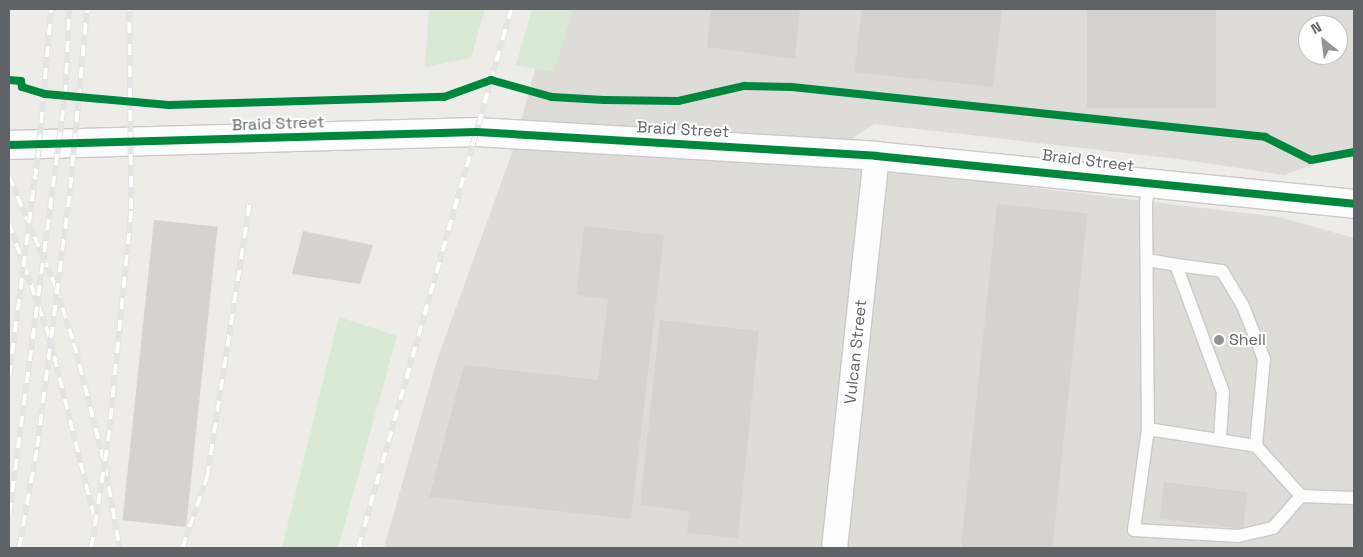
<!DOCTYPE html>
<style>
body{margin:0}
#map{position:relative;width:1363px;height:557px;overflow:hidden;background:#eeece9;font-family:"Space Grotesk",sans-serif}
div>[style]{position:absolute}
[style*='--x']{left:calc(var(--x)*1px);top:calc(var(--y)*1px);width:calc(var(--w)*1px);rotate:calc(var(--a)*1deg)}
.industrial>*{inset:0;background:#dedcd9}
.green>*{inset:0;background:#dae9d5}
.building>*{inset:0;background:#d5d3d2;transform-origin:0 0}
.roads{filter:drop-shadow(1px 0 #c8c9c9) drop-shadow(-1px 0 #c8c9c9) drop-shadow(0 1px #c8c9c9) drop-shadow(0 -1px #c8c9c9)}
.lane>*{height:12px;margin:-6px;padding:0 6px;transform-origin:6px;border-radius:6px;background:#fcfcfc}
.street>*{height:25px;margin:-12.5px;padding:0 12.5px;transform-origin:12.5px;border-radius:12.5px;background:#fcfcfc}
.secondary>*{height:28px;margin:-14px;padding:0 14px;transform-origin:14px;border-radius:14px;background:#fcfcfc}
.rail>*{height:5.5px;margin-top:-2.75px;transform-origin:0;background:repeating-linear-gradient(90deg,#fff 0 11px,#e3e4e3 0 22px);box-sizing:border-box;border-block:1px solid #e3e4e3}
.cycleway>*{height:8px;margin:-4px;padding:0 4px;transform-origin:4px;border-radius:4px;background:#00873e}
.dots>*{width:14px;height:14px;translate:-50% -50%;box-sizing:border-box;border:2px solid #fff;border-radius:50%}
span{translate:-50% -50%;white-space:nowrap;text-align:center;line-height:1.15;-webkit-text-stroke:4px #fff;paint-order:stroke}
.street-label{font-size:16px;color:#5f6367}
.poi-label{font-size:16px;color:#5f6367}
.left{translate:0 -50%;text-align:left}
.frame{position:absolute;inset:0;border:10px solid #5f6367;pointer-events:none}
.north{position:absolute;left:1298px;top:15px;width:50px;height:50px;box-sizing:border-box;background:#fff;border:1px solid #bfc1c2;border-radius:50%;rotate:331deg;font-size:14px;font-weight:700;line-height:20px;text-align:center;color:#5f6367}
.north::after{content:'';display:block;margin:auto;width:18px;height:22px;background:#919394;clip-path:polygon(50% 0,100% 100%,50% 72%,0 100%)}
</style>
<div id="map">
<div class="industrial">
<i style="clip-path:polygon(evenodd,552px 9px,1354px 9px,1354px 151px,1284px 175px,1186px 160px,874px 124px,811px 166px,961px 179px,1279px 217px,1354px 238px,1354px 548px,384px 548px,437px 360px,513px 150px,552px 9px,1308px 25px,1338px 25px,1338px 55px,1308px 55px,1308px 25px)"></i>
</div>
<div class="green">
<i style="clip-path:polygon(429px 9px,485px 9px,471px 58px,425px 67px)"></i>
<i style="clip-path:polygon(532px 9px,573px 9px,554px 72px,516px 65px)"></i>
<i style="clip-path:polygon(339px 317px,397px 336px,338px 548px,282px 548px)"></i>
</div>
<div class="building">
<i style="clip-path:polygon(711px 9px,800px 9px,795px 59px,707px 47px)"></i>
<i style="clip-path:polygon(862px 9px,1002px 9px,993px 87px,854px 72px)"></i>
<i style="left:1087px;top:9px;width:129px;height:99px"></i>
<i style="left:997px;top:204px;width:91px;height:346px;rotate:6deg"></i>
<i style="left:154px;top:220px;width:64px;height:302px;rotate:6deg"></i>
<i style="clip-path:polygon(584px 226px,664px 235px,631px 519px,429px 497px,464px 365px,598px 380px,608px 299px,576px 295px)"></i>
<i style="clip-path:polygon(303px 231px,373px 245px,360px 284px,292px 274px)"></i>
<i style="clip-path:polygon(660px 320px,759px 331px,738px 538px,687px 533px,689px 511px,640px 505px)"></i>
<i style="left:1164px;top:482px;width:84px;height:37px;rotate:7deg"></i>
</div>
<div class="roads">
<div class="lane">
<i style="--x:1149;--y:182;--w:22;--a:98"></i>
<i style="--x:1146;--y:204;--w:225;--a:89.5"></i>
<i style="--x:1148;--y:429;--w:109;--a:8.9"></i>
<i style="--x:1256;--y:446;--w:67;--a:48"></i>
<i style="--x:1301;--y:496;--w:53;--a:2.2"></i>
<i style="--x:1148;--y:260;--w:28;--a:10"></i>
<i style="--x:1176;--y:265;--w:135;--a:69.7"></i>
<i style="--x:1223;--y:392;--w:47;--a:93.7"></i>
<i style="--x:1176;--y:265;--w:46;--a:7.4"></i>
<i style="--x:1222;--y:271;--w:41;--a:59"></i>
<i style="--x:1243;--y:306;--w:57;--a:68.4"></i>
<i style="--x:1264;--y:359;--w:87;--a:95.3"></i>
<i style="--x:1148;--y:429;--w:102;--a:97.9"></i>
<i style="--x:1134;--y:530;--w:104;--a:3.3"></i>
<i style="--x:1238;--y:536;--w:36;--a:-13"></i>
<i style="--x:1273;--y:528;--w:43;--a:-48.8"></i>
</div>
<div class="street">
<i style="--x:834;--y:548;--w:394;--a:-83.9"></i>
</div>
<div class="secondary">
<i style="--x:9;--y:145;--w:468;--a:-1.6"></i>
<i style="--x:477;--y:132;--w:400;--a:3.4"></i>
<i style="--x:876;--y:156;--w:480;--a:5.7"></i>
</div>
</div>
<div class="rail">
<i style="--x:9;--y:176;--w:121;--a:67.1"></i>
<i style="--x:56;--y:287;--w:59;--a:72.2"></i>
<i style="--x:74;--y:343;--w:126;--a:75.7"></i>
<i style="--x:105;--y:465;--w:84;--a:79.8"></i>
<i style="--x:9;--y:223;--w:119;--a:70.3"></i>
<i style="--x:49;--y:335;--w:186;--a:76"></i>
<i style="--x:9;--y:376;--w:233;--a:-82.6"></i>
<i style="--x:39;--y:145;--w:137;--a:-85"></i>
<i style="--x:9;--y:514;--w:422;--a:-82.4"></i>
<i style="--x:65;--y:96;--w:87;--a:-87.4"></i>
<i style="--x:19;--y:548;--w:103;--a:-79.9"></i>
<i style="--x:37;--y:447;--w:261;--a:-82.7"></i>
<i style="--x:70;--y:188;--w:180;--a:-84.6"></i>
<i style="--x:91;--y:548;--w:108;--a:-81"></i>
<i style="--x:108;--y:441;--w:233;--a:-84.3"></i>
<i style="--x:131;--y:209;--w:200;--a:-90.6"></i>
<i style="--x:182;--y:548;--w:75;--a:-70.6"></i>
<i style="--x:207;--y:477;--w:275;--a:-81.2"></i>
<i style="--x:358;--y:548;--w:560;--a:-74.15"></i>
</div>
<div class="cycleway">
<i style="--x:9;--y:80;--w:12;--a:5"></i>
<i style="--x:21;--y:81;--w:6;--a:81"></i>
<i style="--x:22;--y:87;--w:24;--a:17"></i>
<i style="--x:45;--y:94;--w:124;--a:5.1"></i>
<i style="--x:169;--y:105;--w:275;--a:-1.7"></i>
<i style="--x:444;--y:97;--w:50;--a:-19.9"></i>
<i style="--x:491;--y:80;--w:63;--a:15.6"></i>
<i style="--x:552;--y:97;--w:52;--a:3.3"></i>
<i style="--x:604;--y:100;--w:74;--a:0.8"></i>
<i style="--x:678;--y:101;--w:68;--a:-12.8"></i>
<i style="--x:744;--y:86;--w:47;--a:1.2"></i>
<i style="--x:791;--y:87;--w:477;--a:6"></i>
<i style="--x:1265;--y:137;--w:51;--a:26.6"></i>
<i style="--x:1311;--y:160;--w:44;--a:-10.5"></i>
<i style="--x:9;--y:145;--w:468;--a:-1.6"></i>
<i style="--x:477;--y:132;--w:400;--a:3.4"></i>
<i style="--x:876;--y:156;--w:480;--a:5.7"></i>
</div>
<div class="dots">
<i style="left:1219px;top:340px;background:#919394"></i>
</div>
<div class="street-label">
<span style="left:278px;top:124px;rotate:-2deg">Braid Street</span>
<span style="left:683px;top:130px;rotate:3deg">Braid Street</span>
<span style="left:1088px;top:161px;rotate:7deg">Braid Street</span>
<span style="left:856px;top:352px;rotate:-84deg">Vulcan Street</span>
</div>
<div class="poi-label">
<span class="left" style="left:1229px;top:340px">Shell</span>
</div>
<div class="frame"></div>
<div class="north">N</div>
</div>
